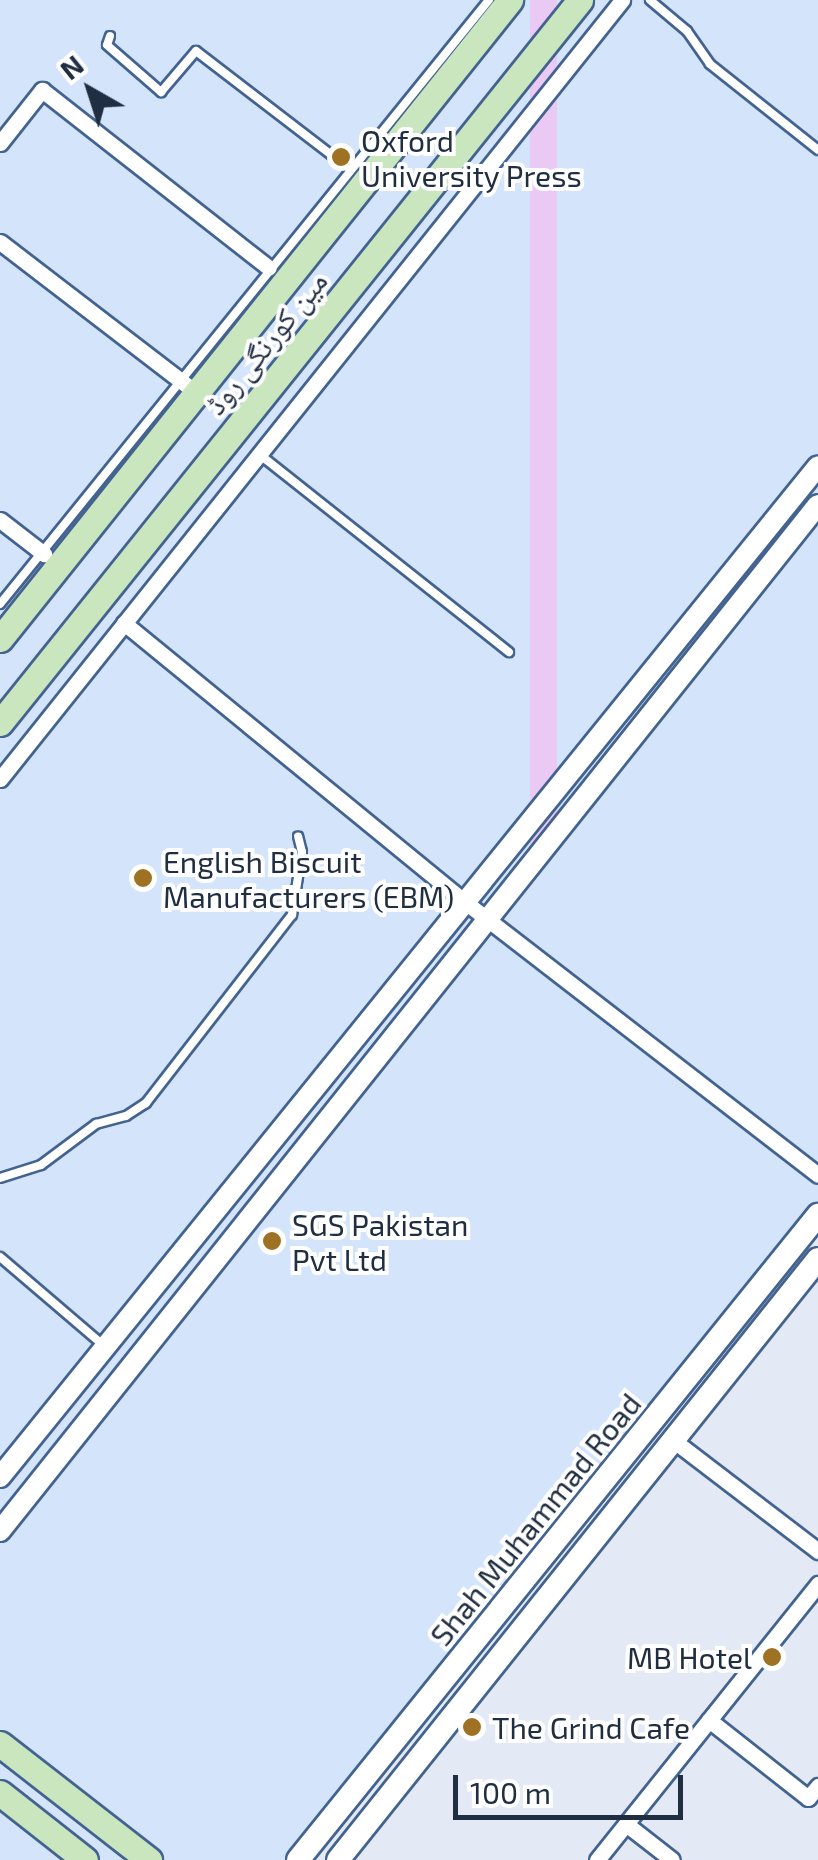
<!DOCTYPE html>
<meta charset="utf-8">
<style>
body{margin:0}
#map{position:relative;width:818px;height:1860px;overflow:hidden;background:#e3eaf5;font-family:"Exo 2","Noto Naskh Arabic",sans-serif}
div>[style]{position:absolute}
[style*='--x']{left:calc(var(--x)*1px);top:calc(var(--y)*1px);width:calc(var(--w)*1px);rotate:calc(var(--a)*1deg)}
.built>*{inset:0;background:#d3e4fb}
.green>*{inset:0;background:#eacaf5;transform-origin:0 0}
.roads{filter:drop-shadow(2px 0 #436390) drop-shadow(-2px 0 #436390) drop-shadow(0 2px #436390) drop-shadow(0 -2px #436390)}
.service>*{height:8px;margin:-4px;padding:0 4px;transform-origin:4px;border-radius:4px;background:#fff}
.minor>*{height:15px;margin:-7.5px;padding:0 7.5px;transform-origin:7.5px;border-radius:7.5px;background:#fff}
.tertiary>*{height:20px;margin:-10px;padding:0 10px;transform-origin:10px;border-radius:10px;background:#fff}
.secondary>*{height:22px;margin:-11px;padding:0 11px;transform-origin:11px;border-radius:11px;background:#fff}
.primary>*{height:25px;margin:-12.5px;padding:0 12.5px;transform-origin:12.5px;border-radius:12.5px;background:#c9e6be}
.dots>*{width:28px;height:28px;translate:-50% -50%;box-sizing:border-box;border:5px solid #fff;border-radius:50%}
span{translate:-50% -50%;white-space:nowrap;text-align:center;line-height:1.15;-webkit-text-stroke:8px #fff;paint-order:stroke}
.poi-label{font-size:30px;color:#202e42}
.left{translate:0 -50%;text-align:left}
.right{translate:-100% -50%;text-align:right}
.street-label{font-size:30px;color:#202e42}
.north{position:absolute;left:40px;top:40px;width:100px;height:100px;-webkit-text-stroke:8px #fff;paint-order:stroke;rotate:321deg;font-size:28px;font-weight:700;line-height:40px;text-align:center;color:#202e42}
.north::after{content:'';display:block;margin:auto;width:35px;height:45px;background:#202e42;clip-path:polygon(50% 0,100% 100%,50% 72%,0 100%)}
.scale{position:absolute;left:453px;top:1775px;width:230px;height:45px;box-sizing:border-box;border:5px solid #202e42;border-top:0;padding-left:12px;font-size:30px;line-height:35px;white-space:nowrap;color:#202e42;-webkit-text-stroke:8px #fff;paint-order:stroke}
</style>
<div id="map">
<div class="built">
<i style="clip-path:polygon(0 0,818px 0,818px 1223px,313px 1860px,0 1860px)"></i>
</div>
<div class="green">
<i style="left:530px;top:0;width:27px;height:845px"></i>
</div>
<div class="roads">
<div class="service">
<i style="--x:650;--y:0;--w:48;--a:40"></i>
<i style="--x:687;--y:31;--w:40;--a:55.1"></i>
<i style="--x:710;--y:64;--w:138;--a:38.5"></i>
<i style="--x:110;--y:36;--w:9;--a:108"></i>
<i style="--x:107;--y:45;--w:72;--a:41"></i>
<i style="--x:161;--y:92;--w:54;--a:-49.5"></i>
<i style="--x:196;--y:51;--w:194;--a:37.5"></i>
<i style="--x:259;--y:454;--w:319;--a:38.4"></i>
<i style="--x:0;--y:604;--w:777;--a:-51.01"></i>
<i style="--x:0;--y:1178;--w:43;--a:-17.6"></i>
<i style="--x:41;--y:1165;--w:69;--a:-36.7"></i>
<i style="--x:96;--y:1124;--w:31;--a:-15"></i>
<i style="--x:126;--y:1116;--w:24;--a:-33"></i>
<i style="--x:146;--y:1103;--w:238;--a:-52.2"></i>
<i style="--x:292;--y:915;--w:64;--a:-81"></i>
<i style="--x:302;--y:852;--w:16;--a:-104"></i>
<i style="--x:0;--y:1257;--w:135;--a:40.5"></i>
</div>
<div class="minor">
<i style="--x:0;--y:143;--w:68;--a:-51.6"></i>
<i style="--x:42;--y:90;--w:288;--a:38.1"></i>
<i style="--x:0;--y:242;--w:248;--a:37.5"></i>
<i style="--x:0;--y:520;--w:56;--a:37.7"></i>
<i style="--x:124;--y:623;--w:441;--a:39.3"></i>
<i style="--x:465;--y:902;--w:446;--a:37.7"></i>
<i style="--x:0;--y:779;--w:997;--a:-51.39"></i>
<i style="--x:673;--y:1440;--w:183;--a:37.4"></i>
<i style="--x:709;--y:1720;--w:126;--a:38.2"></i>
<i style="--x:808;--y:1798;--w:16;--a:-50"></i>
<i style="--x:626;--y:1824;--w:58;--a:38"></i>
<i style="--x:597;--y:1860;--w:354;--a:-51.3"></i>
</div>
<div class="tertiary">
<i style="--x:0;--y:1477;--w:1300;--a:-51.02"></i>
<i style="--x:0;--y:1531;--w:1312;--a:-51.44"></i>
</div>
<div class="secondary">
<i style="--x:298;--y:1860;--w:829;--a:-51.12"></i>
<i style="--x:338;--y:1860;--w:769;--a:-51.39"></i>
</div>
<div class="primary">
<i style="--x:0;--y:639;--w:818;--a:-51.41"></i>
<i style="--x:0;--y:723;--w:927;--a:-51.26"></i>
<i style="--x:0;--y:1744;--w:189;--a:37.9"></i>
<i style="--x:0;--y:1793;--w:108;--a:38.2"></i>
</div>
</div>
<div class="dots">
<i style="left:341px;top:157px;background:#9f7223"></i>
<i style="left:143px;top:878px;background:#9f7223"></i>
<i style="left:272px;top:1241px;background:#9f7223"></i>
<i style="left:772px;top:1657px;background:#9f7223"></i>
<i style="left:472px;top:1727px;background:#9f7223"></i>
</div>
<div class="poi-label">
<span class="left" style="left:361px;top:157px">Oxford<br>University Press</span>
<span class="left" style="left:163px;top:878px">English Biscuit<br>Manufacturers (EBM)</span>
<span class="left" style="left:292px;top:1241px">SGS Pakistan<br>Pvt Ltd</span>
<span class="right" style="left:752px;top:1657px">MB Hotel</span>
<span class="left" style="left:492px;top:1727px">The Grind Cafe</span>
</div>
<div class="street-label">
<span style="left:265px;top:342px;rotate:-51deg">مین کورنگی روڈ</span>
<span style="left:535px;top:1519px;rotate:-51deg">Shah Muhammad Road</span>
</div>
<div class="north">N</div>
<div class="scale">100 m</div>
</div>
